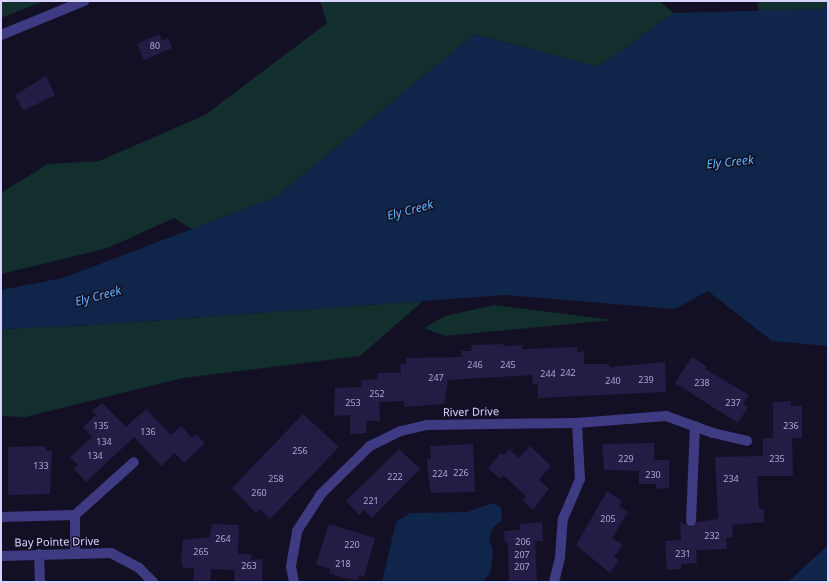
<!DOCTYPE html>
<style>
body{margin:0}
#map{position:relative;width:829px;height:583px;overflow:hidden;background:#130f25;font-family:"Noto Sans",sans-serif}
div>[style]{position:absolute}
[style*='--x']{left:calc(var(--x)*1px);top:calc(var(--y)*1px);width:calc(var(--w)*1px);rotate:calc(var(--a)*1deg)}
.green>*{inset:0;background:#122f2e}
.water>*{inset:0;background:#0f2549}
.building>*{inset:0;background:#241c45}
.street>*{height:10px;margin:-5px;padding:0 5px;transform-origin:5px;border-radius:5px;background:#3e3b83}
span{translate:-50% -50%;white-space:nowrap;text-align:center;line-height:1.15;-webkit-text-stroke:3px #130f25;paint-order:stroke}
.number-label{font-size:9px;color:#aca6d0}
.number-label span{-webkit-text-stroke-width:0}
.street-label{font-size:11px;color:#d9d4fe}
.water-label{font-size:12px;color:#65b6fb;font-style:italic}
.frame{position:absolute;inset:0;border:2px solid #d9d4fe;pointer-events:none}
</style>
<div id="map">
<div class="green">
<i style="clip-path:polygon(1px 1px,44px 1px,1px 18px)"></i>
<i style="clip-path:polygon(320px 1px,659px 1px,674px 13px,598px 67px,475px 34px,276px 197px,192px 229px,174px 218px,108px 248px,1px 274px,1px 193px,48px 164px,99px 161px,205px 115px,327px 23px)"></i>
<i style="clip-path:polygon(757px 1px,828px 1px,828px 6px,822px 9px,759px 11px)"></i>
<i style="clip-path:polygon(423px 301px,360px 356px,183px 378px,25px 417px,1px 416px,1px 329px,94px 325px)"></i>
<i style="clip-path:polygon(494px 305px,612px 320px,445px 336px,424px 328px,445px 316px)"></i>
</div>
<div class="water">
<i style="clip-path:polygon(828px 6px,828px 346px,772px 341px,708px 291px,675px 309px,506px 295px,94px 325px,1px 329px,1px 290px,63px 278px,276px 197px,475px 34px,598px 67px,674px 13px,822px 9px)"></i>
<i style="clip-path:polygon(492px 503px,501px 507px,502px 520px,493px 528px,489px 539px,493px 552px,490px 573px,482px 582px,382px 582px,396px 522px,410px 513px,467px 512px)"></i>
<i style="clip-path:polygon(828px 545px,828px 582px,788px 582px)"></i>
</div>
<div class="building">
<i style="clip-path:polygon(160px 34px,162px 41px,168px 38px,172px 48px,144px 60px,137px 44px)"></i>
<i style="clip-path:polygon(46px 76px,55px 95px,23px 111px,15px 95px)"></i>
<i style="clip-path:polygon(503px 344px,503px 346px,522px 345px,522px 349px,577px 347px,577px 352px,584px 351px,584px 364px,609px 364px,610px 367px,665px 362px,666px 392px,538px 398px,538px 384px,533px 384px,532px 375px,448px 380px,444px 404px,404px 407px,404px 401px,379px 402px,380px 421px,366px 421px,366px 433px,350px 434px,350px 415px,334px 416px,335px 388px,362px 387px,361px 380px,378px 379px,378px 373px,401px 373px,400px 364px,406px 364px,406px 358px,462px 357px,461px 351px,472px 351px,471px 345px)"></i>
<i style="clip-path:polygon(692px 357px,707px 367px,705px 369px,749px 395px,743px 404px,748px 407px,738px 423px,675px 383px)"></i>
<i style="clip-path:polygon(791px 401px,791px 406px,802px 406px,802px 438px,792px 438px,793px 476px,757px 476px,759px 509px,764px 509px,764px 522px,732px 525px,733px 537px,726px 538px,727px 549px,696px 550px,697px 563px,681px 564px,681px 569px,667px 570px,665px 541px,681px 540px,680px 522px,691px 527px,697px 522px,718px 519px,715px 457px,763px 456px,763px 438px,773px 438px,773px 402px)"></i>
<i style="clip-path:polygon(102px 403px,126px 427px,146px 409px,171px 435px,181px 426px,192px 438px,196px 434px,205px 443px,184px 463px,175px 453px,161px 466px,134px 437px,86px 482px,73px 468px,78px 465px,70px 457px,92px 437px,83px 427px,96px 415px,92px 411px)"></i>
<i style="clip-path:polygon(303px 414px,339px 447px,270px 519px,260px 509px,256px 513px,232px 488px)"></i>
<i style="clip-path:polygon(654px 443px,654px 460px,669px 460px,669px 488px,656px 489px,656px 484px,639px 484px,639px 471px,604px 470px,602px 444px)"></i>
<i style="clip-path:polygon(473px 444px,475px 492px,431px 493px,427px 465px,427px 459px,431px 459px,430px 446px)"></i>
<i style="clip-path:polygon(45px 446px,46px 451px,52px 451px,50px 494px,8px 495px,8px 447px)"></i>
<i style="clip-path:polygon(530px 446px,551px 466px,539px 480px,549px 489px,533px 510px,523px 500px,526px 496px,503px 475px,500px 479px,488px 468px,501px 453px,504px 455px,509px 449px,519px 458px)"></i>
<i style="clip-path:polygon(399px 449px,420px 469px,372px 518px,364px 510px,359px 515px,346px 501px)"></i>
<i style="clip-path:polygon(607px 491px,622px 501px,619px 506px,628px 512px,612px 538px,623px 545px,614px 557px,619px 560px,610px 573px,576px 545px)"></i>
<i style="clip-path:polygon(542px 522px,543px 541px,535px 541px,537px 582px,509px 581px,508px 542px,505px 543px,504px 531px,520px 530px,520px 524px)"></i>
<i style="clip-path:polygon(212px 524px,239px 525px,238px 554px,251px 554px,251px 560px,263px 559px,262px 582px,235px 582px,234px 570px,211px 569px,210px 582px,193px 582px,194px 568px,183px 568px,181px 560px,183px 540px,209px 537px)"></i>
<i style="clip-path:polygon(329px 524px,375px 538px,364px 577px,359px 575px,357px 580px,344px 578px,329px 573px,330px 569px,316px 564px)"></i>
</div>
<div class="street">
<i style="--x:1;--y:35;--w:90;--a:-22.3"></i>
<i style="--x:1;--y:517;--w:74;--a:-1.5"></i>
<i style="--x:691;--y:521;--w:95;--a:-87.6"></i>
<i style="--x:75;--y:552;--w:37;--a:-90"></i>
<i style="--x:75;--y:515;--w:79;--a:-41.9"></i>
<i style="--x:39;--y:554;--w:28;--a:88"></i>
<i style="--x:1;--y:556;--w:110;--a:-1.6"></i>
<i style="--x:111;--y:553;--w:32;--a:28"></i>
<i style="--x:139;--y:568;--w:20;--a:45"></i>
<i style="--x:294;--y:582;--w:16;--a:-101"></i>
<i style="--x:291;--y:566;--w:36;--a:-80"></i>
<i style="--x:297;--y:531;--w:44;--a:-57"></i>
<i style="--x:321;--y:494;--w:69;--a:-44.4"></i>
<i style="--x:370;--y:446;--w:34;--a:-26"></i>
<i style="--x:401;--y:431;--w:26;--a:-13"></i>
<i style="--x:426;--y:425;--w:151;--a:-0.8"></i>
<i style="--x:577;--y:423;--w:89;--a:-4.5"></i>
<i style="--x:666;--y:416;--w:50;--a:19.9"></i>
<i style="--x:713;--y:433;--w:35;--a:13"></i>
<i style="--x:554;--y:582;--w:25;--a:-76"></i>
<i style="--x:560;--y:558;--w:39;--a:-86"></i>
<i style="--x:563;--y:519;--w:43;--a:-67"></i>
<i style="--x:580;--y:479;--w:56;--a:-93.1"></i>
</div>
<div class="number-label">
<span style="left:155px;top:46px">80</span>
<span style="left:475px;top:365px">246</span>
<span style="left:508px;top:365px">245</span>
<span style="left:568px;top:373px">242</span>
<span style="left:548px;top:374px">244</span>
<span style="left:436px;top:378px">247</span>
<span style="left:646px;top:380px">239</span>
<span style="left:613px;top:381px">240</span>
<span style="left:702px;top:383px">238</span>
<span style="left:377px;top:394px">252</span>
<span style="left:353px;top:403px">253</span>
<span style="left:733px;top:403px">237</span>
<span style="left:101px;top:426px">135</span>
<span style="left:791px;top:426px">236</span>
<span style="left:148px;top:432px">136</span>
<span style="left:104px;top:442px">134</span>
<span style="left:300px;top:451px">256</span>
<span style="left:95px;top:456px">134</span>
<span style="left:626px;top:459px">229</span>
<span style="left:777px;top:459px">235</span>
<span style="left:41px;top:466px">133</span>
<span style="left:461px;top:473px">226</span>
<span style="left:440px;top:474px">224</span>
<span style="left:653px;top:475px">230</span>
<span style="left:395px;top:477px">222</span>
<span style="left:276px;top:479px">258</span>
<span style="left:731px;top:479px">234</span>
<span style="left:259px;top:493px">260</span>
<span style="left:371px;top:501px">221</span>
<span style="left:608px;top:519px">205</span>
<span style="left:712px;top:536px">232</span>
<span style="left:223px;top:539px">264</span>
<span style="left:523px;top:542px">206</span>
<span style="left:352px;top:545px">220</span>
<span style="left:201px;top:552px">265</span>
<span style="left:683px;top:554px">231</span>
<span style="left:522px;top:555px">207</span>
<span style="left:343px;top:564px">218</span>
<span style="left:249px;top:566px">263</span>
<span style="left:522px;top:567px">207</span>
</div>
<div class="street-label">
<span style="left:471px;top:412px;rotate:-1deg">River Drive</span>
<span style="left:57px;top:542px;rotate:-1deg">Bay Pointe Drive</span>
</div>
<div class="water-label">
<span style="left:730px;top:162px;rotate:-6deg">Ely Creek</span>
<span style="left:410px;top:210px;rotate:-15deg">Ely Creek</span>
<span style="left:98px;top:296px;rotate:-15deg">Ely Creek</span>
</div>
<div class="frame"></div>
</div>
